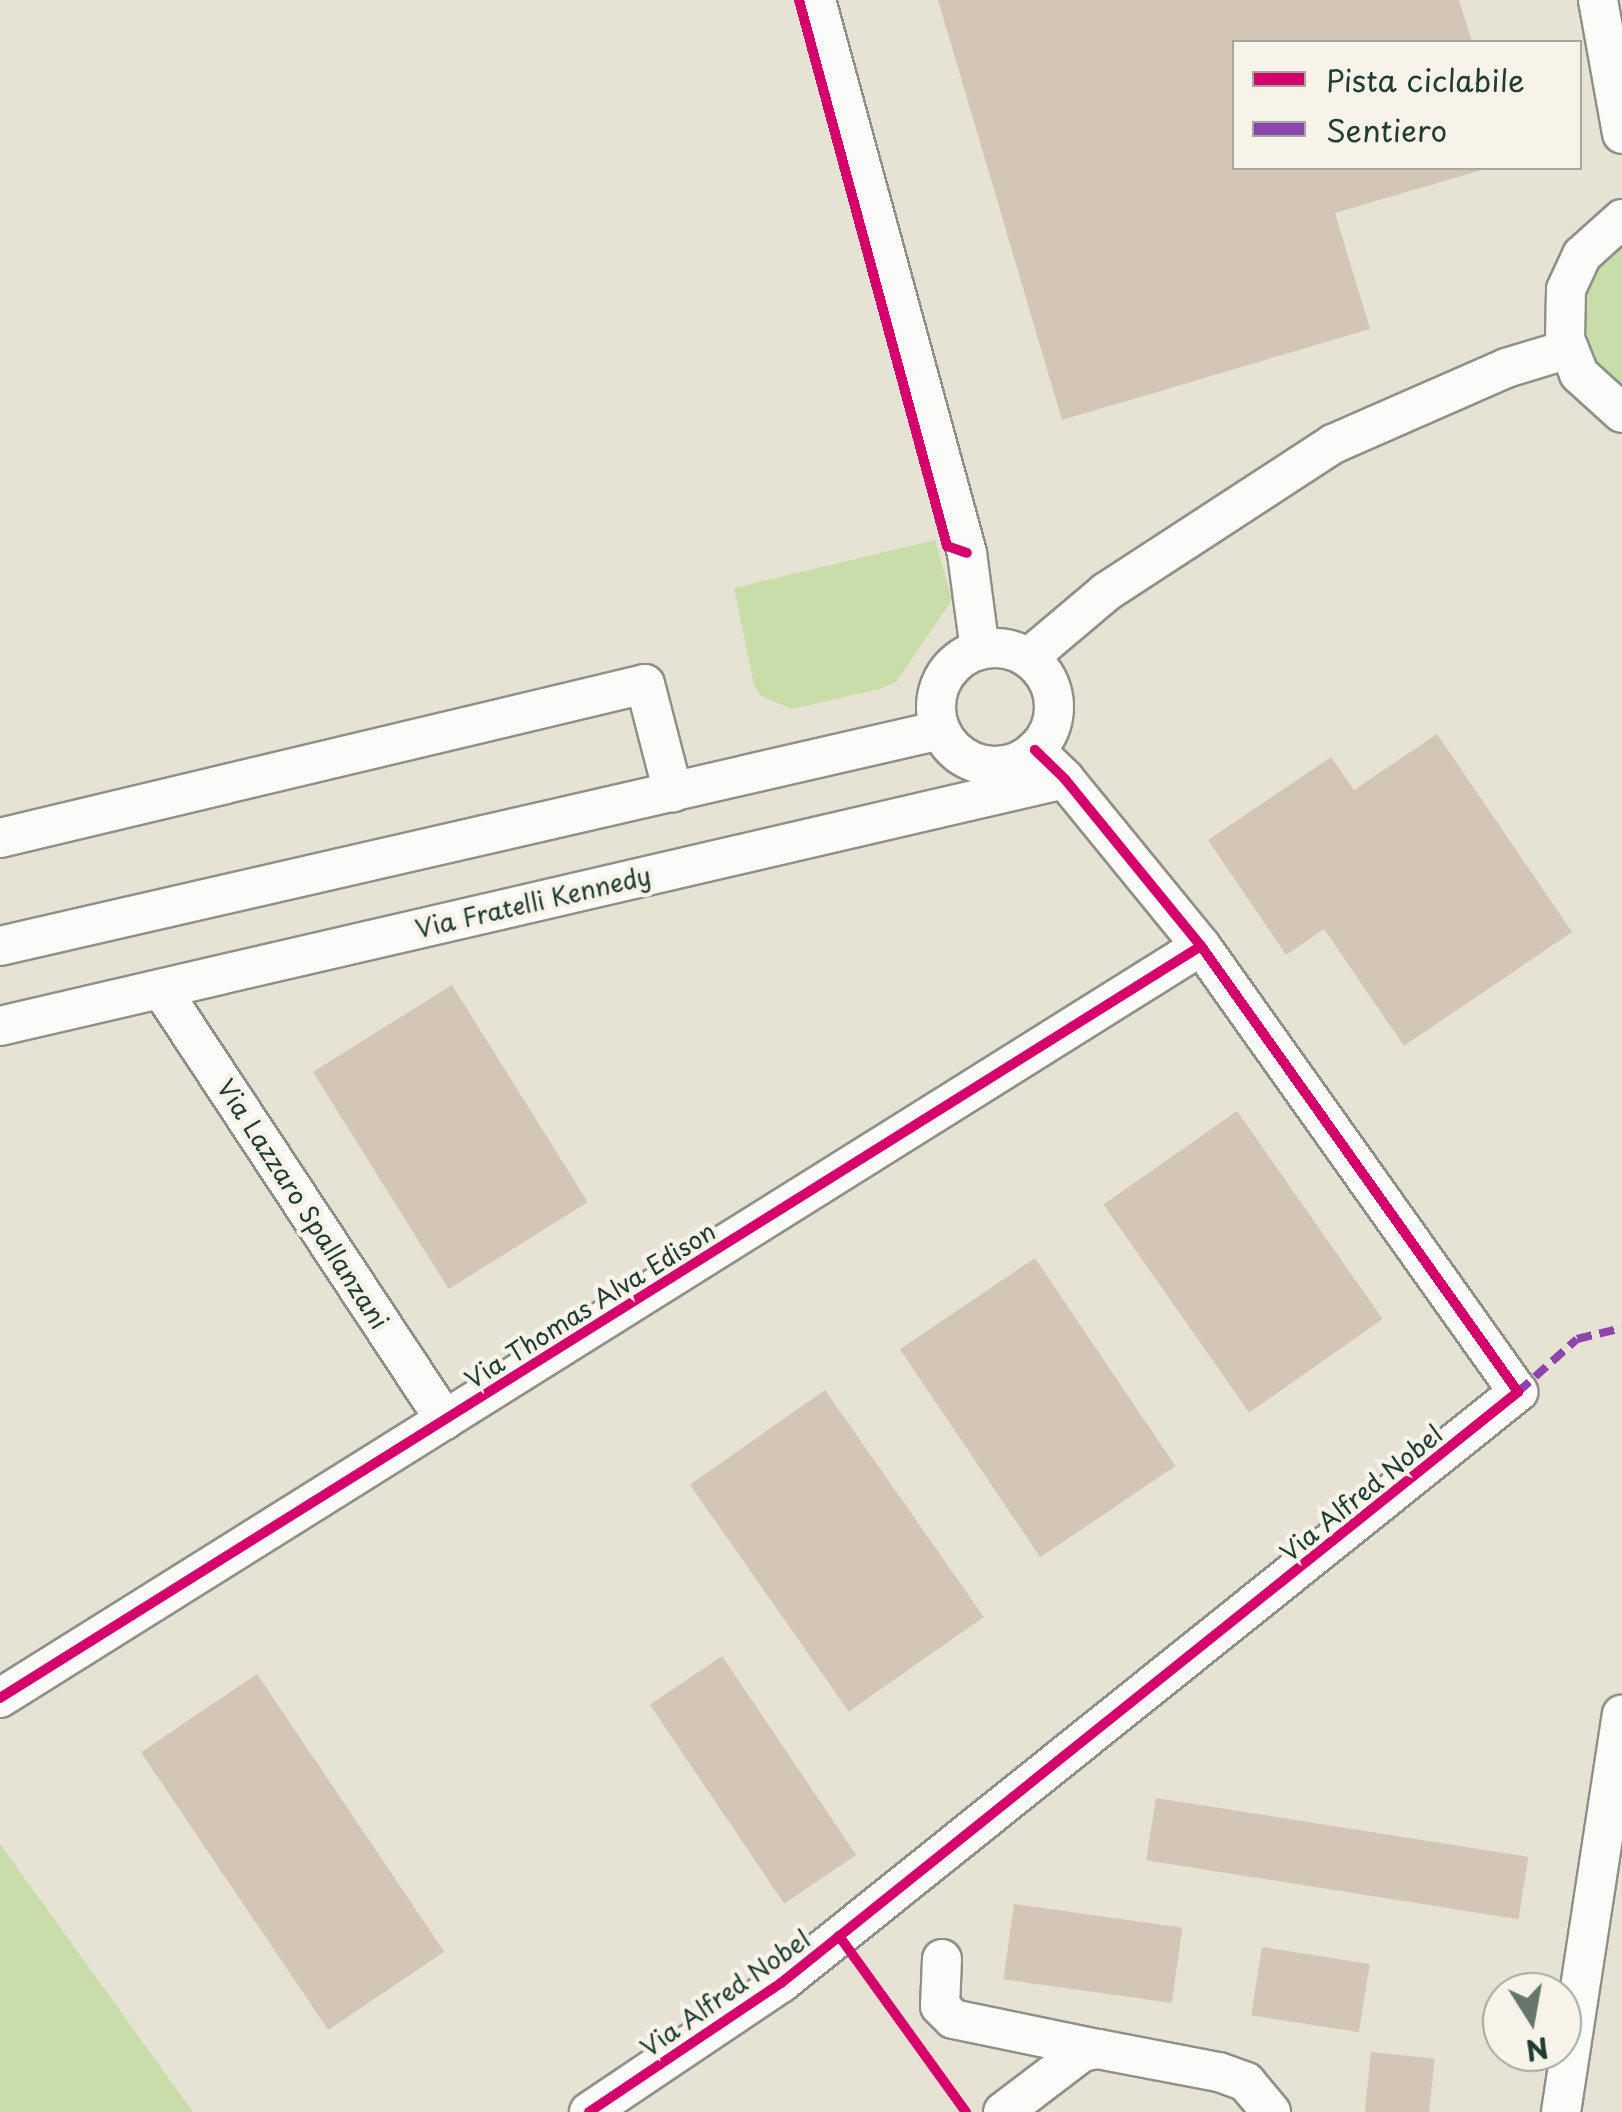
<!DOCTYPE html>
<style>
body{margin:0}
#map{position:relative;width:1622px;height:2112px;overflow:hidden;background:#e7e3d4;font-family:"Playpen Sans",sans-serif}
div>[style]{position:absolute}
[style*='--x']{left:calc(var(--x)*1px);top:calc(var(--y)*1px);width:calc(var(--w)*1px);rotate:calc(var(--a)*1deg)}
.green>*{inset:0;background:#c8dda7}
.building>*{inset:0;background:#d3c6b6;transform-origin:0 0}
.roads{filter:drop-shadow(2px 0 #8e9188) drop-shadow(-2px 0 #8e9188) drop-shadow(0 2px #8e9188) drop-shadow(0 -2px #8e9188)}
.minor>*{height:38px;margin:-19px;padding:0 19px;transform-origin:19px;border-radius:19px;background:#fbfbf9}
.minor>.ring{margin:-19px;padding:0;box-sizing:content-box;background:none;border:38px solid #fbfbf9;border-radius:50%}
.quiet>*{height:8px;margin-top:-4px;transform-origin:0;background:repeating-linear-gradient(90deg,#8e44ad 0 15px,transparent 0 23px)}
.cycleway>*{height:10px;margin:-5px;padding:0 5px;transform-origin:5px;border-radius:5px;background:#d6006c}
span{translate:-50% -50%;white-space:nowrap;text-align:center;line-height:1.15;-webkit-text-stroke:9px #f7f3e8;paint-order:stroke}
.street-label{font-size:25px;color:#1f3d34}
.legend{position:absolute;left:1232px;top:40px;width:350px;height:130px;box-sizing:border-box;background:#f7f3e8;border:2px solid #a1aaa0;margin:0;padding:12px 18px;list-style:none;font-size:30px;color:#1f3d34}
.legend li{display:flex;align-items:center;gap:20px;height:50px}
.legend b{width:50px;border:2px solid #a1aaa0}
.north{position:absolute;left:1482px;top:1972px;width:100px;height:100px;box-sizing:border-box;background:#f7f3e8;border:2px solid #a1aaa0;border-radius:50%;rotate:169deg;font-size:28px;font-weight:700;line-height:40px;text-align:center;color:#1f3d34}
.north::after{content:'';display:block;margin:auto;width:35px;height:45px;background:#65776c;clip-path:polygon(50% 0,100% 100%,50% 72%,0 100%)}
</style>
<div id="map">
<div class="green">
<i style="clip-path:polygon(1622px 240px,1622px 398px,1581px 348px,1577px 302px,1596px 259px)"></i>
<i style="clip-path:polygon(935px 540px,952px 600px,897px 681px,880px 689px,792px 709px,761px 696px,754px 685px,734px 588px)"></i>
<i style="clip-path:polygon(0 1844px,193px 2112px,0 2112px)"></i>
</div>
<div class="building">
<i style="clip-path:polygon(938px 0,1459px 0,1472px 42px,1234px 42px,1234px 168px,1485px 169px,1335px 213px,1370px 329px,1062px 420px)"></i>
<i style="clip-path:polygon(1437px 734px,1572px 932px,1404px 1046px,1324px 929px,1286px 955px,1208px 840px,1331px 757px,1354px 790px)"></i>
<i style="left:452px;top:985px;width:256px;height:164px;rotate:58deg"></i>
<i style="left:1237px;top:1111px;width:254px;height:163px;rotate:55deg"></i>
<i style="left:1035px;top:1258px;width:251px;height:163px;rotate:56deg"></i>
<i style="left:825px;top:1390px;width:277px;height:165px;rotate:55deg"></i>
<i style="left:722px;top:1656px;width:240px;height:87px;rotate:56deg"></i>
<i style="left:257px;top:1674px;width:335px;height:140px;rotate:56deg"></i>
<i style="left:1156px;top:1798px;width:377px;height:63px;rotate:9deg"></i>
<i style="left:1014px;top:1904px;width:170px;height:76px;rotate:8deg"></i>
<i style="left:1262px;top:1947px;width:109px;height:69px;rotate:9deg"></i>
<i style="left:1371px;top:2052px;width:64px;height:60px;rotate:6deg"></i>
</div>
<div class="roads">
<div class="minor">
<i style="--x:816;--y:0;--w:573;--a:74.73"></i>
<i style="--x:967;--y:553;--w:98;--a:82.4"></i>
<i style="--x:1598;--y:0;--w:136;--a:79.8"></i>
<i style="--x:1622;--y:219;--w:54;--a:138"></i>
<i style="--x:1582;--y:255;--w:38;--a:115"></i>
<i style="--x:1566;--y:290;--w:49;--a:91.2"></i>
<i style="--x:1565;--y:339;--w:38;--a:68"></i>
<i style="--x:1579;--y:374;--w:58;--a:42.2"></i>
<i class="ring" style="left:936px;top:648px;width:80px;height:80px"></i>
<i style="--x:1028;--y:658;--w:102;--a:-40.2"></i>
<i style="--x:1106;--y:592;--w:271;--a:-33.1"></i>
<i style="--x:1333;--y:444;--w:189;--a:-23.7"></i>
<i style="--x:1506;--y:368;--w:66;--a:-16.8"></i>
<i style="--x:0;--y:838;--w:663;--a:-13.43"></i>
<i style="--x:645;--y:684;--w:112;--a:75.5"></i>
<i style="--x:0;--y:946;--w:965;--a:-12.93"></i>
<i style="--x:161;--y:989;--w:516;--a:56.62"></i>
<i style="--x:0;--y:1026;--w:1093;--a:-13.06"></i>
<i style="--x:0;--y:1698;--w:1417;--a:-32.05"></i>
<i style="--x:942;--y:1959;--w:47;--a:92.4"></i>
<i style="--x:940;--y:2006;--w:18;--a:45"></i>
<i style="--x:953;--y:2019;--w:148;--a:11.7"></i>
<i style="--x:589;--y:2112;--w:231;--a:-33.9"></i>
<i style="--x:781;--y:1983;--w:945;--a:-38.73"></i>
<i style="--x:1518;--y:1392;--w:547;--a:-125.4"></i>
<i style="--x:1201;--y:946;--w:215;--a:-129.2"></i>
<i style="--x:1065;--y:779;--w:42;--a:-136"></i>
<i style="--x:1003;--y:2112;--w:99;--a:-37.2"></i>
<i style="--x:1082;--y:2052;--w:16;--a:-11"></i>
<i style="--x:1098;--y:2049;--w:123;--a:10.8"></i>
<i style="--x:1219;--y:2072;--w:29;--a:20"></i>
<i style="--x:1246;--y:2082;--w:39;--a:50"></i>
<i style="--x:1561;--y:2112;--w:402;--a:-81.3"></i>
</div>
</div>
<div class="quiet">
<i style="--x:1518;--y:1392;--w:79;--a:-41.9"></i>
<i style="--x:1577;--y:1339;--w:46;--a:-13.7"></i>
</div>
<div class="cycleway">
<i style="--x:799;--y:0;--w:566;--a:74.83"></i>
<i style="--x:947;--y:546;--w:21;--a:19"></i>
<i style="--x:0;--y:1698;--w:1417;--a:-32.05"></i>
<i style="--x:839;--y:1936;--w:217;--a:54.2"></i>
<i style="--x:589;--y:2112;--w:231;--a:-33.9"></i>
<i style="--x:781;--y:1983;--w:945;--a:-38.73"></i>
<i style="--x:1518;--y:1392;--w:547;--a:-125.4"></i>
<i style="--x:1201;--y:946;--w:215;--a:-129.2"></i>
<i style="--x:1065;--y:779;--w:42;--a:-136"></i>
</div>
<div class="street-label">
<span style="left:533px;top:902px;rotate:-13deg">Via Fratelli Kennedy</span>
<span style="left:303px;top:1204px;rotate:57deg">Via Lazzaro Spallanzani</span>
<span style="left:590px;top:1305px;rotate:-32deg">Via Thomas Alva Edison</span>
<span style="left:1361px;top:1493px;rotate:-39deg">Via Alfred Nobel</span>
<span style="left:725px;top:1993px;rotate:-35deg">Via Alfred Nobel</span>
</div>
<ul class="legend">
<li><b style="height:12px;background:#d6006c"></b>Pista ciclabile</li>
<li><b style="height:12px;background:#8e44ad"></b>Sentiero</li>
</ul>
<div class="north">N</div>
</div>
